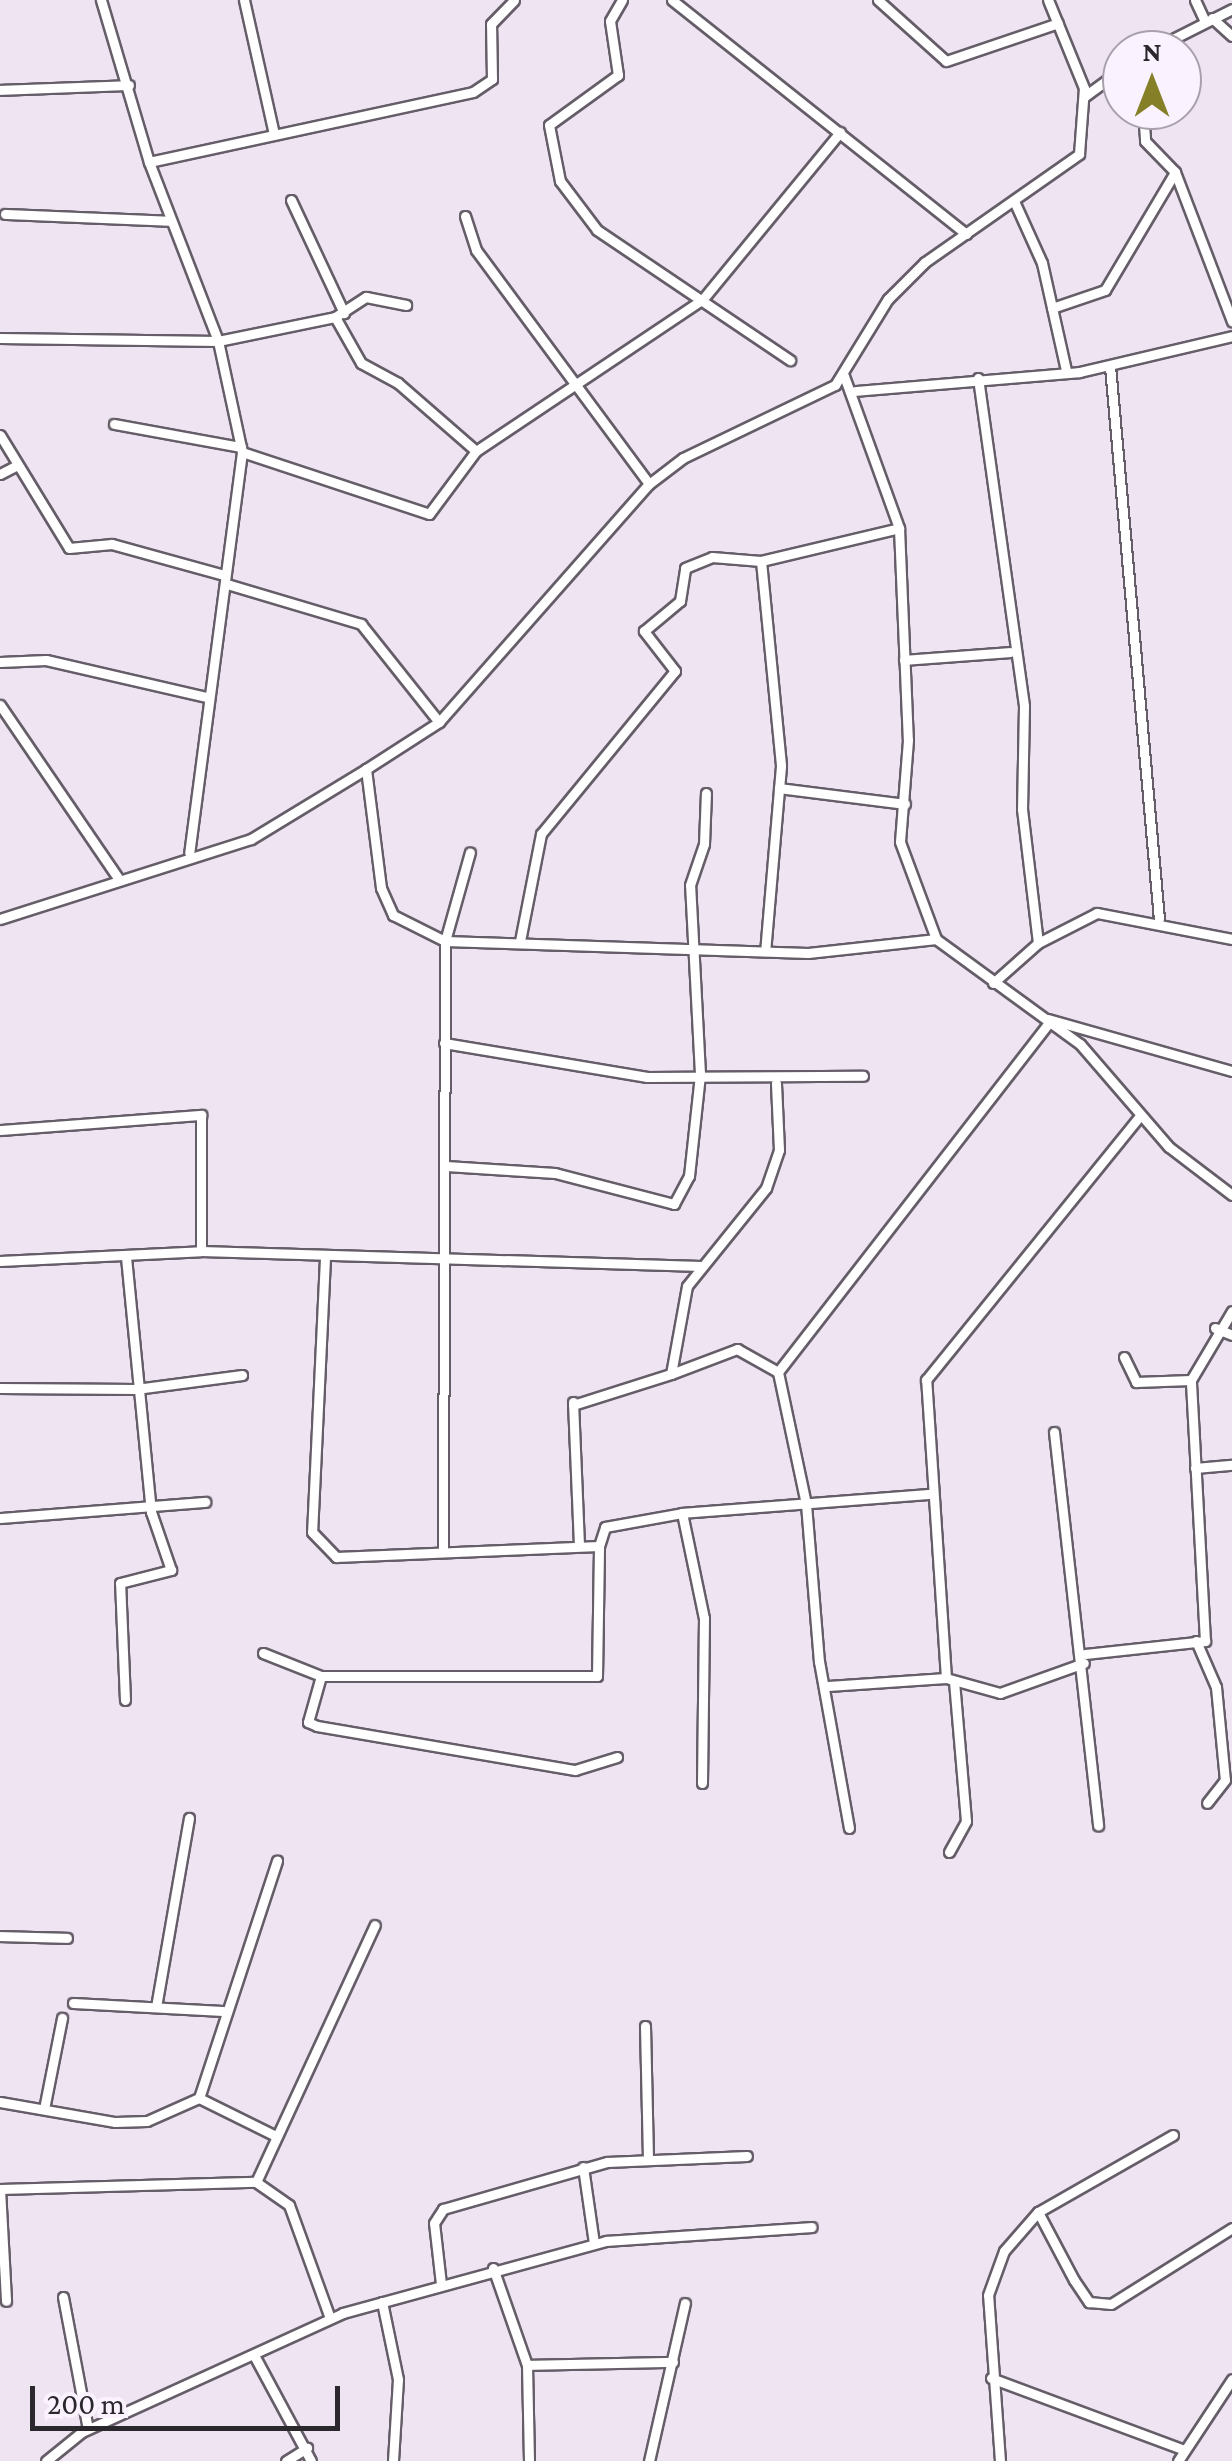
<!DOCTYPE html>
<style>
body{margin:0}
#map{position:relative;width:1232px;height:2461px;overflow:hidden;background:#eee4f2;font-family:"Crimson Pro",serif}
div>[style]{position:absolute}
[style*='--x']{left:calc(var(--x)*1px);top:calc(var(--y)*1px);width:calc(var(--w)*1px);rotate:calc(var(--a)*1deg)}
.roads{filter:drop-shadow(2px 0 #655d68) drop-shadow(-2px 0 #655d68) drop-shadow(0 2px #655d68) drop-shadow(0 -2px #655d68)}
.street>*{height:9px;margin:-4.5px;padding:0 4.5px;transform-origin:4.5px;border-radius:4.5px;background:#fff}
span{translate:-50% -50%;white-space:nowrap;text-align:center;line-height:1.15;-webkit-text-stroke:8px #fbf2ff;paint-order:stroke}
.north{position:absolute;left:1102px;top:30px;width:100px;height:100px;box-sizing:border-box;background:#fbf2ff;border:2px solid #a8a1ab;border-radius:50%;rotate:0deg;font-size:28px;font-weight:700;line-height:40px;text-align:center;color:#2b282d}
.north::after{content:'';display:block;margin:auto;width:35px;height:45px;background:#857f27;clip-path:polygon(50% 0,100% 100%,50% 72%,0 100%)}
.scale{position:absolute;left:30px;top:2386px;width:310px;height:45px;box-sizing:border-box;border:5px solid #2b282d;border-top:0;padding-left:12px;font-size:30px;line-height:35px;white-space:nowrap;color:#2b282d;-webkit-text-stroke:8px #fbf2ff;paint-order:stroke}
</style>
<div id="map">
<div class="roads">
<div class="street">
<i style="--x:101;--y:0;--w:169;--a:73.5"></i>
<i style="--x:149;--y:162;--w:192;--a:68.9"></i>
<i style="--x:218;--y:341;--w:114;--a:77.8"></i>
<i style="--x:242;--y:452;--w:404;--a:97.5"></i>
<i style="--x:244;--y:0;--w:137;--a:77.4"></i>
<i style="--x:622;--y:0;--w:24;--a:120"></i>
<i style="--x:610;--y:21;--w:55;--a:81.6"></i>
<i style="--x:618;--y:75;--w:85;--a:144.1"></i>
<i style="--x:549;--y:125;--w:57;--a:78.9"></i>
<i style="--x:560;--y:181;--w:61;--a:52.9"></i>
<i style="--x:597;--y:230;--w:233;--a:34"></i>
<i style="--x:672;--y:0;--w:376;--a:38.5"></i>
<i style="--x:878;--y:0;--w:91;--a:41.9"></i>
<i style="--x:946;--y:61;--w:118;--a:-18.7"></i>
<i style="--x:1195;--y:0;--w:21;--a:65"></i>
<i style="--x:1212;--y:18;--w:27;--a:42"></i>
<i style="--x:1151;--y:50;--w:91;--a:-26.8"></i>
<i style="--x:0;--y:90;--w:129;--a:-2.2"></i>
<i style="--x:1085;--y:96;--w:46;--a:-36.1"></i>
<i style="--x:1143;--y:110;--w:31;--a:86"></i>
<i style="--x:1145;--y:141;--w:43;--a:45.9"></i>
<i style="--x:1175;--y:172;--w:160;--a:69.1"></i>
<i style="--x:149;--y:162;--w:331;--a:-12.2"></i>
<i style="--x:473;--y:92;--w:23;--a:-34"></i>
<i style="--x:492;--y:79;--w:55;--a:-91"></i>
<i style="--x:491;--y:24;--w:33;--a:-46"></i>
<i style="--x:291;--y:200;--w:125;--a:64.9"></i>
<i style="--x:1014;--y:201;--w:68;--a:65.7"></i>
<i style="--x:1042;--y:263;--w:110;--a:77.4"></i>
<i style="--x:5;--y:214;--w:165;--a:2.4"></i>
<i style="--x:465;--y:216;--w:36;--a:72"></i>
<i style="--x:476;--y:250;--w:291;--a:53.5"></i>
<i style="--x:1052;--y:308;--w:56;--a:-18.8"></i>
<i style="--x:1105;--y:290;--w:137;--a:-59.3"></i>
<i style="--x:335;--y:317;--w:53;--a:60.5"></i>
<i style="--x:361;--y:363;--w:42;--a:28.4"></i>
<i style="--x:398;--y:383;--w:103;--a:41.1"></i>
<i style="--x:0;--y:338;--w:218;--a:0.8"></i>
<i style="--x:218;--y:341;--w:119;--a:-11.6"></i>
<i style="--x:335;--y:317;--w:37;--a:-33"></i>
<i style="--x:366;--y:297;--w:41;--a:11.3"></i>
<i style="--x:1110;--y:366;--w:555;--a:84.94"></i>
<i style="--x:844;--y:376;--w:162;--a:70.1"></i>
<i style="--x:899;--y:528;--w:212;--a:87.6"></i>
<i style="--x:908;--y:740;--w:102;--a:94.5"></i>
<i style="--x:900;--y:842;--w:103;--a:69.6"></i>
<i style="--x:936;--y:939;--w:178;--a:36.1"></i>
<i style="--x:1080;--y:1044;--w:136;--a:49.2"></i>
<i style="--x:1169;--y:1147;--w:79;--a:37.3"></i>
<i style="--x:978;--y:378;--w:331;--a:82"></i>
<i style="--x:1024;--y:706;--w:103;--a:91.1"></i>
<i style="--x:1022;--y:809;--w:135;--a:83.2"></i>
<i style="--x:855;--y:391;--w:225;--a:-4.8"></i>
<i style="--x:1079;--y:372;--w:157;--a:-13.2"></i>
<i style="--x:114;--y:424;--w:129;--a:10.3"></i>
<i style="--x:0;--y:435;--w:132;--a:58.6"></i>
<i style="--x:69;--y:548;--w:43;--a:-5.3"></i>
<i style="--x:112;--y:544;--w:116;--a:15.5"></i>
<i style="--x:242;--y:452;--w:197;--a:18.3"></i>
<i style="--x:429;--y:514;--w:79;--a:-53.3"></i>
<i style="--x:476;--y:451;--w:273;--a:-33.8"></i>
<i style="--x:703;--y:299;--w:216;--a:-50.6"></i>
<i style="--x:0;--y:474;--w:18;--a:-27"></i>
<i style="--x:761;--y:561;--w:206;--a:84.4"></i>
<i style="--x:781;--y:766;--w:186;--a:94.9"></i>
<i style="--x:227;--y:584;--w:140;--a:16.6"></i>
<i style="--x:361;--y:624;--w:125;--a:51.5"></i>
<i style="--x:904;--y:660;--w:106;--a:-4.3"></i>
<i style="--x:0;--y:662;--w:46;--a:-2.5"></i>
<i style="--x:46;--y:660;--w:164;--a:13"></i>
<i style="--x:0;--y:705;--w:209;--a:55.7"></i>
<i style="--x:366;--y:769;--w:120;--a:82.8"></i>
<i style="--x:381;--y:888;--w:30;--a:66"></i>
<i style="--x:393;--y:915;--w:58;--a:26.6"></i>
<i style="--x:445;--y:941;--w:363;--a:1.9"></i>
<i style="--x:808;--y:953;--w:129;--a:-6.2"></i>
<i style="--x:779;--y:788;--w:127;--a:7.2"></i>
<i style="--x:0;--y:919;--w:263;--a:-17.7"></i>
<i style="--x:251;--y:839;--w:135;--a:-31.3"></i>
<i style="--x:366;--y:769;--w:87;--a:-32.8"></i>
<i style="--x:439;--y:722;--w:317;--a:-48.6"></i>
<i style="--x:649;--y:484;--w:43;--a:-37.4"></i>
<i style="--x:683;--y:458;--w:169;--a:-25.7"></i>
<i style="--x:835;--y:385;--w:101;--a:-58.4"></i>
<i style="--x:888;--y:299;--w:52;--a:-45"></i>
<i style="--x:925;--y:262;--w:188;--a:-35"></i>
<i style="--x:1079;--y:154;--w:66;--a:-85.7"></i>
<i style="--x:1084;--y:88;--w:95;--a:-112.2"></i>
<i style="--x:520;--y:941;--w:109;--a:-78.9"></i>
<i style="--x:541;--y:834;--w:211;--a:-50.6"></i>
<i style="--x:675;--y:671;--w:51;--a:-127.8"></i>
<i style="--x:644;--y:631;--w:47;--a:-39.8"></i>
<i style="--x:680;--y:601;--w:33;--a:-81"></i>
<i style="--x:685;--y:568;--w:29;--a:-22"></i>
<i style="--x:712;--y:557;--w:49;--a:4.7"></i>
<i style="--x:761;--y:561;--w:142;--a:-13.4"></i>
<i style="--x:993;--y:983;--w:60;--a:-41.6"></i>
<i style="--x:1038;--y:943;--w:66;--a:-27"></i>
<i style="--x:1097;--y:913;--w:137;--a:10.9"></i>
<i style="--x:1048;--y:1019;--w:191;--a:15.8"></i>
<i style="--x:444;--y:1043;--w:206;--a:9.5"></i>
<i style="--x:647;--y:1077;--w:216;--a:-0.3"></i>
<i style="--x:0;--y:1130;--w:202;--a:-4.3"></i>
<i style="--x:201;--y:1115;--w:136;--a:90"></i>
<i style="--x:446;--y:1166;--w:109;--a:3.7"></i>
<i style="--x:555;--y:1173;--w:123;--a:14.6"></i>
<i style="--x:674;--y:1204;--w:32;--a:-62"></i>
<i style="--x:689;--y:1176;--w:103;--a:-83.8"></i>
<i style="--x:700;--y:1074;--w:189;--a:-93"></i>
<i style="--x:690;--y:885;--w:43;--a:-71.1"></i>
<i style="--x:704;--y:844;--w:51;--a:-87.8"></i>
<i style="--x:325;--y:1258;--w:274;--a:92.7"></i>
<i style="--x:312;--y:1532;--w:35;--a:46"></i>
<i style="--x:336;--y:1557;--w:263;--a:-2.4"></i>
<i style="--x:599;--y:1546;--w:20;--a:-72"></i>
<i style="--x:605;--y:1527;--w:78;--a:-10.3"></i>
<i style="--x:682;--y:1513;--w:249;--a:-4.4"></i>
<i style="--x:0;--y:1261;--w:201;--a:-2.8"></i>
<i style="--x:201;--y:1251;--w:500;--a:1.72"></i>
<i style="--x:1215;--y:1328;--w:18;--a:22"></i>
<i style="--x:1124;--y:1357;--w:28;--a:64"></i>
<i style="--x:1136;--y:1382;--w:55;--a:-2.1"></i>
<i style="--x:671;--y:1374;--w:71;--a:-20.7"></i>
<i style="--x:737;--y:1349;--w:47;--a:29.3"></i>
<i style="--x:0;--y:1388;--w:136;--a:0.4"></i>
<i style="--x:136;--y:1389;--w:107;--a:-7.5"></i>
<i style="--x:573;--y:1402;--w:142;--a:87.6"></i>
<i style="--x:573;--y:1405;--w:103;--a:-17.6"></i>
<i style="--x:671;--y:1374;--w:89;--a:-79.7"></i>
<i style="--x:687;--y:1286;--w:126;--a:-51.1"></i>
<i style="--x:766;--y:1188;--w:40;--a:-71.1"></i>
<i style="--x:779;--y:1150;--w:67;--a:-92.6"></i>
<i style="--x:1054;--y:1432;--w:396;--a:83.6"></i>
<i style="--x:1195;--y:1468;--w:37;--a:-5"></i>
<i style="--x:682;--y:1513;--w:107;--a:78.2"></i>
<i style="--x:704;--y:1618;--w:165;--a:90.7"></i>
<i style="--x:0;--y:1518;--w:206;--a:-4.5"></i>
<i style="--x:443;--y:1550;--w:609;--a:-89.81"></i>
<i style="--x:445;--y:941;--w:92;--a:-74.3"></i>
<i style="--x:1196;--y:1641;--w:50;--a:66.5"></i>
<i style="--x:1216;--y:1687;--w:93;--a:84.5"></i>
<i style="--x:1225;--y:1780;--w:29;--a:128"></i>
<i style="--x:263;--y:1653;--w:62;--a:21.6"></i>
<i style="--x:321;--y:1676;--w:276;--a:0"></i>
<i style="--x:597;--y:1676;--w:130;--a:-89.1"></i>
<i style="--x:1085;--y:1654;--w:121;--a:-6.2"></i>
<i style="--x:1205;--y:1641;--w:261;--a:-93.1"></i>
<i style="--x:1191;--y:1380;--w:80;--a:-59.3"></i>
<i style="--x:321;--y:1676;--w:48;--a:105.8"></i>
<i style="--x:308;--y:1722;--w:10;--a:24"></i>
<i style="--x:317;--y:1726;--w:262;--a:9.7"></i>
<i style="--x:575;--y:1770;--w:44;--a:-17.2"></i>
<i style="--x:946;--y:1678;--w:299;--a:-93.8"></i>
<i style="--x:926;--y:1380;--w:340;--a:-51"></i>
<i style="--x:828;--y:1686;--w:118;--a:-3.9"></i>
<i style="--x:946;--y:1678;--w:56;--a:15.5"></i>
<i style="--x:1000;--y:1693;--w:89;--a:-19.7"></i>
<i style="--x:125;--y:1700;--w:117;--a:-92.4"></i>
<i style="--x:120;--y:1583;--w:53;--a:-14.3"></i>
<i style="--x:171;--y:1570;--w:61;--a:-109"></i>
<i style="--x:151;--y:1512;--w:258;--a:-95.6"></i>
<i style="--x:849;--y:1828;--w:169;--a:-100.2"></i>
<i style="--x:819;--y:1662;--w:159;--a:-94.7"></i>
<i style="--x:806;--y:1504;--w:135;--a:-102"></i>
<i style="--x:778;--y:1372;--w:440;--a:-52.2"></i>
<i style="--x:949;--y:1852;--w:35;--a:-61"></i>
<i style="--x:966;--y:1821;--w:140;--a:-94.9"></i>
<i style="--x:0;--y:1936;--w:67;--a:1.7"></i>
<i style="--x:73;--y:2003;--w:150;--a:3.1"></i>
<i style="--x:156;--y:2007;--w:192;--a:-80.1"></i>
<i style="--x:645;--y:2026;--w:132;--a:88.7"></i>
<i style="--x:199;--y:2098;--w:250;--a:-71.8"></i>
<i style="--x:0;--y:2102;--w:117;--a:9.9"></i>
<i style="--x:115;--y:2122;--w:32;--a:-2"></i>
<i style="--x:147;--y:2121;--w:57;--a:-23.9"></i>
<i style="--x:199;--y:2098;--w:84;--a:26.3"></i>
<i style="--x:44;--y:2109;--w:93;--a:-78.8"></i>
<i style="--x:1173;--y:2135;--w:155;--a:150.3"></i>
<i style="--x:1038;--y:2212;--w:77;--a:62.1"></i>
<i style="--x:1074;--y:2280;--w:27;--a:56"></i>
<i style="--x:1089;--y:2302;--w:22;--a:5"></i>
<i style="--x:1111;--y:2304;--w:143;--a:-32.1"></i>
<i style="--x:583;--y:2167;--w:77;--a:81.8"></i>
<i style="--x:256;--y:2182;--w:283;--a:-65.2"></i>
<i style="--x:0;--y:2189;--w:256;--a:-1.6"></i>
<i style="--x:256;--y:2182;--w:40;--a:34.9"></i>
<i style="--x:289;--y:2205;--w:120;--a:70.1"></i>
<i style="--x:0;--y:2189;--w:112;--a:86.9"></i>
<i style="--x:493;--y:2268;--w:103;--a:70.7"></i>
<i style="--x:527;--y:2365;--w:96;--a:88.8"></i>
<i style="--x:441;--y:2284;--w:61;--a:-96.5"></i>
<i style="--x:434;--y:2223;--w:17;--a:-57"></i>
<i style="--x:443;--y:2209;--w:171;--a:-16"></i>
<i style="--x:607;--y:2162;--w:140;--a:-2.5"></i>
<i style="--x:63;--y:2297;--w:134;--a:79.3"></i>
<i style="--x:382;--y:2302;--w:79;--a:78.3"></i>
<i style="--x:398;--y:2379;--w:82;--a:93.5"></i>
<i style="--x:255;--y:2357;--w:118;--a:61.7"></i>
<i style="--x:527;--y:2365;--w:146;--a:-1.2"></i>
<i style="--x:991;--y:2378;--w:204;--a:20.4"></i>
<i style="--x:46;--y:2461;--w:46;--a:-38.9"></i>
<i style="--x:82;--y:2432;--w:287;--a:-24.5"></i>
<i style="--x:343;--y:2313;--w:273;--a:-15.3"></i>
<i style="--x:606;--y:2241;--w:206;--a:-3.9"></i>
<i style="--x:286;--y:2461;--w:25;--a:-32"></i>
<i style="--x:649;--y:2461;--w:162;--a:-77.2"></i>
<i style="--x:1000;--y:2461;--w:166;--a:-94.1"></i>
<i style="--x:988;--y:2295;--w:47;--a:-70"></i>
<i style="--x:1004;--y:2251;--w:52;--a:-48.9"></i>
<i style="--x:1178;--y:2461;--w:98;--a:-56.6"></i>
</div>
</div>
<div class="north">N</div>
<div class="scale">200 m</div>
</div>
